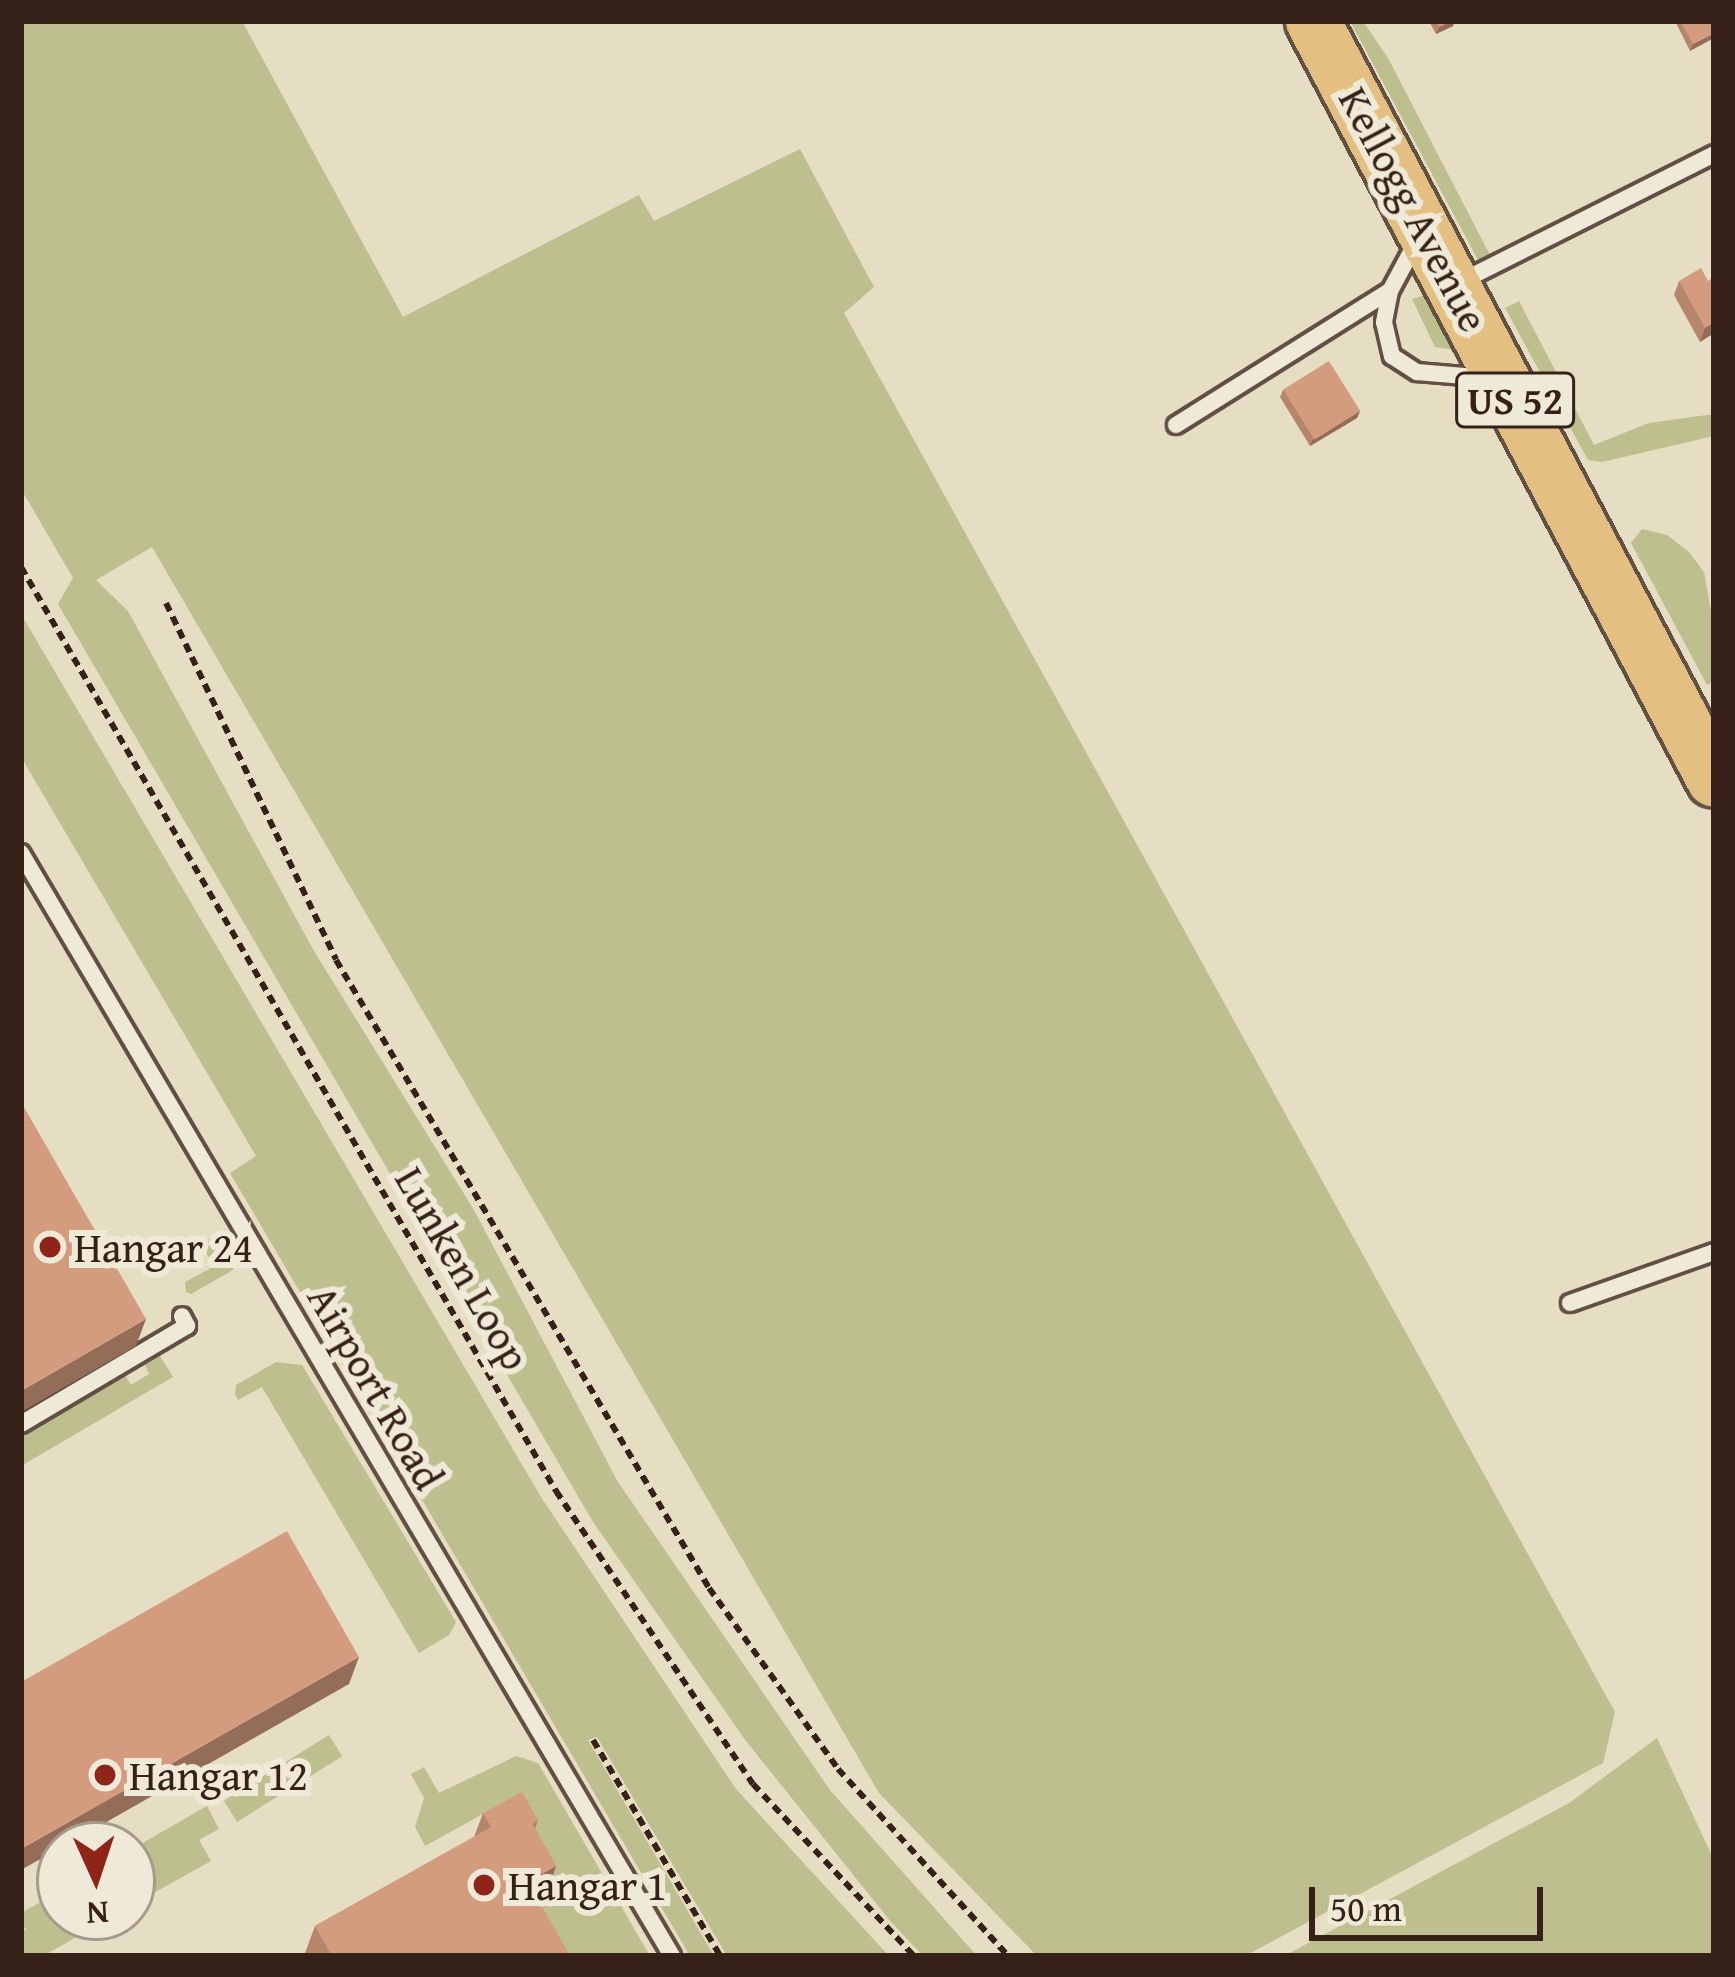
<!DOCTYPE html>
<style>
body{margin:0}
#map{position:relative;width:1735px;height:1977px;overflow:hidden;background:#e6dec3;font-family:"Gentium Book Plus",serif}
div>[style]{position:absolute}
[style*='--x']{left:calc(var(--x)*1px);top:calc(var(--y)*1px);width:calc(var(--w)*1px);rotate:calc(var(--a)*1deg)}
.green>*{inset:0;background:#bdbf8e;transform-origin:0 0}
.path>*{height:6px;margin-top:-3px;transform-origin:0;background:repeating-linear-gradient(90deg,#352118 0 9px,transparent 0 15px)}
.roads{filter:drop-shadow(3px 0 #615043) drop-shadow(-3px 0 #615043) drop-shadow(0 3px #615043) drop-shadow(0 -3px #615043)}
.service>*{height:16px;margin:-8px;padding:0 8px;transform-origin:8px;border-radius:8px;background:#efead8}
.primary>*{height:54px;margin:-27px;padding:0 27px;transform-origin:27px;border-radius:27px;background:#e3bf82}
.wall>*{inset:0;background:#b5866c}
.shaded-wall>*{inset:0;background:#946d58}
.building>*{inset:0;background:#d39c7e;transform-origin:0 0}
.dots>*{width:33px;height:33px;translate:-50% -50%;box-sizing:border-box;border:6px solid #efead8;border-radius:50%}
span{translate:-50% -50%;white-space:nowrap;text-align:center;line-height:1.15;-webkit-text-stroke:12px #efead8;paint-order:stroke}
.shield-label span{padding:3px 9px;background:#efead8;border:3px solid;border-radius:9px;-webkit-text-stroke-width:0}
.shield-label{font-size:39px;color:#352118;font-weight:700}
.street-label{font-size:42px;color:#352118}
.poi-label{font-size:42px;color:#352118}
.left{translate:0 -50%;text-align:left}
.frame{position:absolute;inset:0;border:24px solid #352118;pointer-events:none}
.north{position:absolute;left:36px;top:1821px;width:120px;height:120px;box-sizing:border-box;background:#efead8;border:3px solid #a59a8b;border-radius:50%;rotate:177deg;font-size:33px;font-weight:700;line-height:48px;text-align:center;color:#352118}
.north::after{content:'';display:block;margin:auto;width:42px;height:54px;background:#8f2418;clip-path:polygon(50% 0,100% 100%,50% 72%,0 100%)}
.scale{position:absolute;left:1309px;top:1887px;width:234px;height:54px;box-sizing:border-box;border:6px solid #352118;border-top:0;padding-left:15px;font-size:36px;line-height:42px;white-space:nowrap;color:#352118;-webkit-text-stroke:9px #efead8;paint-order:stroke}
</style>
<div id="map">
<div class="green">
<i style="clip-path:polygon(21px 21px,242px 21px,403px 317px,639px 195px,654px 221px,800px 149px,874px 287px,844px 313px,1615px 1712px,1603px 1763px,1245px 1956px,1037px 1956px,879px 1793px,152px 547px,96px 580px,128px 611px,314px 951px,474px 1210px,618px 1482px,830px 1790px,977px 1956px,923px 1956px,891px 1922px,746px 1741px,593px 1522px,58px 604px,73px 578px,21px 489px)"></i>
<i style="clip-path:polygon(1350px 21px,1363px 21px,1388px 58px,1491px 257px,1485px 260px,1478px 260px)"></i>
<i style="clip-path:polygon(1429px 294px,1457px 345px,1454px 350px,1435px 347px,1412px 299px)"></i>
<i style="clip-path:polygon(1519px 301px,1594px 445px,1649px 423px,1714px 414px,1714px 436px,1602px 462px,1588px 460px,1505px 308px)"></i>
<i style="clip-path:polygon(1642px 529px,1667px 535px,1689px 552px,1704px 572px,1714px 627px,1714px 681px,1707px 685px,1631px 543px)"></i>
<i style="clip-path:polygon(21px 614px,541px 1497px,736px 1789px,889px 1956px,727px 1956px,597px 1737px,588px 1740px,714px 1956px,690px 1956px,230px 1173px,256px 1156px,21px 757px)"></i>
<i style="clip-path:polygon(225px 1229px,233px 1247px,233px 1270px,191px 1294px,186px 1292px,185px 1282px,213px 1267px,202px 1243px)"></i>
<i style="clip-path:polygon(160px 1356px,173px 1377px,21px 1466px,21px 1435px,125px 1375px,131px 1385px,149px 1374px,145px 1365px)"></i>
<i style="clip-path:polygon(276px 1362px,302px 1365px,456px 1622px,449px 1635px,419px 1653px,262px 1387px,238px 1400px,235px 1394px,236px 1385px)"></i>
<i style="left:329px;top:1735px;width:25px;height:124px;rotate:58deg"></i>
<i style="clip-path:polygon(1657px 1738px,1714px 1860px,1714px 1956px,1284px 1956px,1569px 1803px)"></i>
<i style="clip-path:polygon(516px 1756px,538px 1763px,650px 1956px,544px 1956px,501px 1804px,425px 1846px,415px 1827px,424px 1798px,411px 1774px,424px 1767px,439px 1793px)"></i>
<i style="clip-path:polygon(207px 1806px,219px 1829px,199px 1840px,211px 1861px,132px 1905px,132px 1849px)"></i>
<i style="clip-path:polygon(60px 1891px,60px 1917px,112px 1917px,43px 1956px,21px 1956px,21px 1932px,27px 1929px,21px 1927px,21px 1913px)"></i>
</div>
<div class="path">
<i style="--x:21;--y:567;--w:1068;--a:59.93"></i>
<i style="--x:556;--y:1491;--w:353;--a:56.1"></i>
<i style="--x:753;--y:1784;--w:236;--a:46.9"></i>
<i style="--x:166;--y:603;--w:395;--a:64.5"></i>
<i style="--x:336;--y:960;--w:730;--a:59.29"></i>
<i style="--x:709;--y:1588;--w:222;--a:54.5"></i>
<i style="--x:838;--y:1769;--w:253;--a:47.7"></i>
<i style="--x:593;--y:1740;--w:251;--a:59.5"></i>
</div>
<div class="roads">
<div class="service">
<i style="--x:1418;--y:239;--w:59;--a:118.3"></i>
<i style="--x:1390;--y:291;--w:32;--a:101"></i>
<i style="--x:1384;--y:322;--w:35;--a:77"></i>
<i style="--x:1392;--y:356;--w:30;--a:33"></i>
<i style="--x:1417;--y:372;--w:71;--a:4.8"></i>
<i style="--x:1458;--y:283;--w:287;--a:-26.7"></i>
<i style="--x:1176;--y:425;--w:252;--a:-32.1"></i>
<i style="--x:21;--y:853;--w:1281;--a:59.45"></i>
<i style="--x:1570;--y:1303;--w:153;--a:-19.5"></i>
<i style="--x:21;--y:1424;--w:193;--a:-30.6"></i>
<i style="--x:187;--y:1326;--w:11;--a:-117"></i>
</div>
<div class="primary">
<i style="--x:1313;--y:21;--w:858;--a:62.15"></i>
</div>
</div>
<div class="wall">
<i style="clip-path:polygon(1429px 21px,1454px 21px,1453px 26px,1436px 34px)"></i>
<i style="clip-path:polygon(1675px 21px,1714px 21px,1690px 51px)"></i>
<i style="clip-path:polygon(1679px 281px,1714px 333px,1700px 342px,1674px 295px)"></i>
<i style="clip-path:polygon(1283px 390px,1360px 411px,1357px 418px,1310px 446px,1280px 397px)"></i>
<i style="clip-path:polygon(483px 1813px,538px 1820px,535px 1829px,556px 1866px,546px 1894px,537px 1899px,570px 1956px,307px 1956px,305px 1953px,315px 1926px,474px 1837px)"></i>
</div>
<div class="shaded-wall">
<i style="clip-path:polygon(1451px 21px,1454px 21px,1453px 26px,1436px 34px,1439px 27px)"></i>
<i style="clip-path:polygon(1714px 33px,1714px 38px,1690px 51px,1693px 44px)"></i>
<i style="clip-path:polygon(1714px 322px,1714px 333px,1700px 342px,1705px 328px)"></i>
<i style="clip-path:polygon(1360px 411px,1357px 418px,1310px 446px,1313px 439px)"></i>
<i style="clip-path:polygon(146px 1319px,136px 1346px,21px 1412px,21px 1391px)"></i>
<i style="clip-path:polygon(359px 1657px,349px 1684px,66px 1845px,60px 1845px,60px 1848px,21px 1870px,21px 1849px)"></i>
<i style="clip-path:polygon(556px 1866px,546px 1894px,518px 1909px,528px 1882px)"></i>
</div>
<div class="building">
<i style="clip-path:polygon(1436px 21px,1451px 21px,1439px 27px)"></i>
<i style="clip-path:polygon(1680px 21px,1714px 21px,1714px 33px,1693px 44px)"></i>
<i style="clip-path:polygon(1701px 268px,1708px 281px,1714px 277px,1714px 322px,1705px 328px,1679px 281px)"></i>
<i style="left:1329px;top:361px;width:59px;height:54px;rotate:58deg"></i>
<i style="clip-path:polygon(21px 1102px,146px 1319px,21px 1391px)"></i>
<i style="clip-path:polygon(287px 1531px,359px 1657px,21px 1849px,21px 1682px)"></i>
<i style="clip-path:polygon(522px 1792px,538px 1820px,532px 1824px,556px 1866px,528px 1882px,570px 1956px,332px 1956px,315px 1926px,491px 1827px,483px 1813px)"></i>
</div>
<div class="dots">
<i style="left:50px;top:1247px;background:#8f2418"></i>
<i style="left:105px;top:1775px;background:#8f2418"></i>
<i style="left:484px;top:1885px;background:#8f2418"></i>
</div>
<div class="shield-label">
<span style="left:1515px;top:400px">US 52</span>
</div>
<div class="street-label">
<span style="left:1414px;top:209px;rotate:62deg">Kellogg Avenue</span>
<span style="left:463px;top:1268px;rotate:60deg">Lunken Loop</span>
<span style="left:376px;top:1387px;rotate:60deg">Airport Road</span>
</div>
<div class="poi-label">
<span class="left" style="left:74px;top:1247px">Hangar 24</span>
<span class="left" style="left:129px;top:1775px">Hangar 12</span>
<span class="left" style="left:508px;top:1885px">Hangar 1</span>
</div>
<div class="frame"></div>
<div class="north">N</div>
<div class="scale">50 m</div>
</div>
